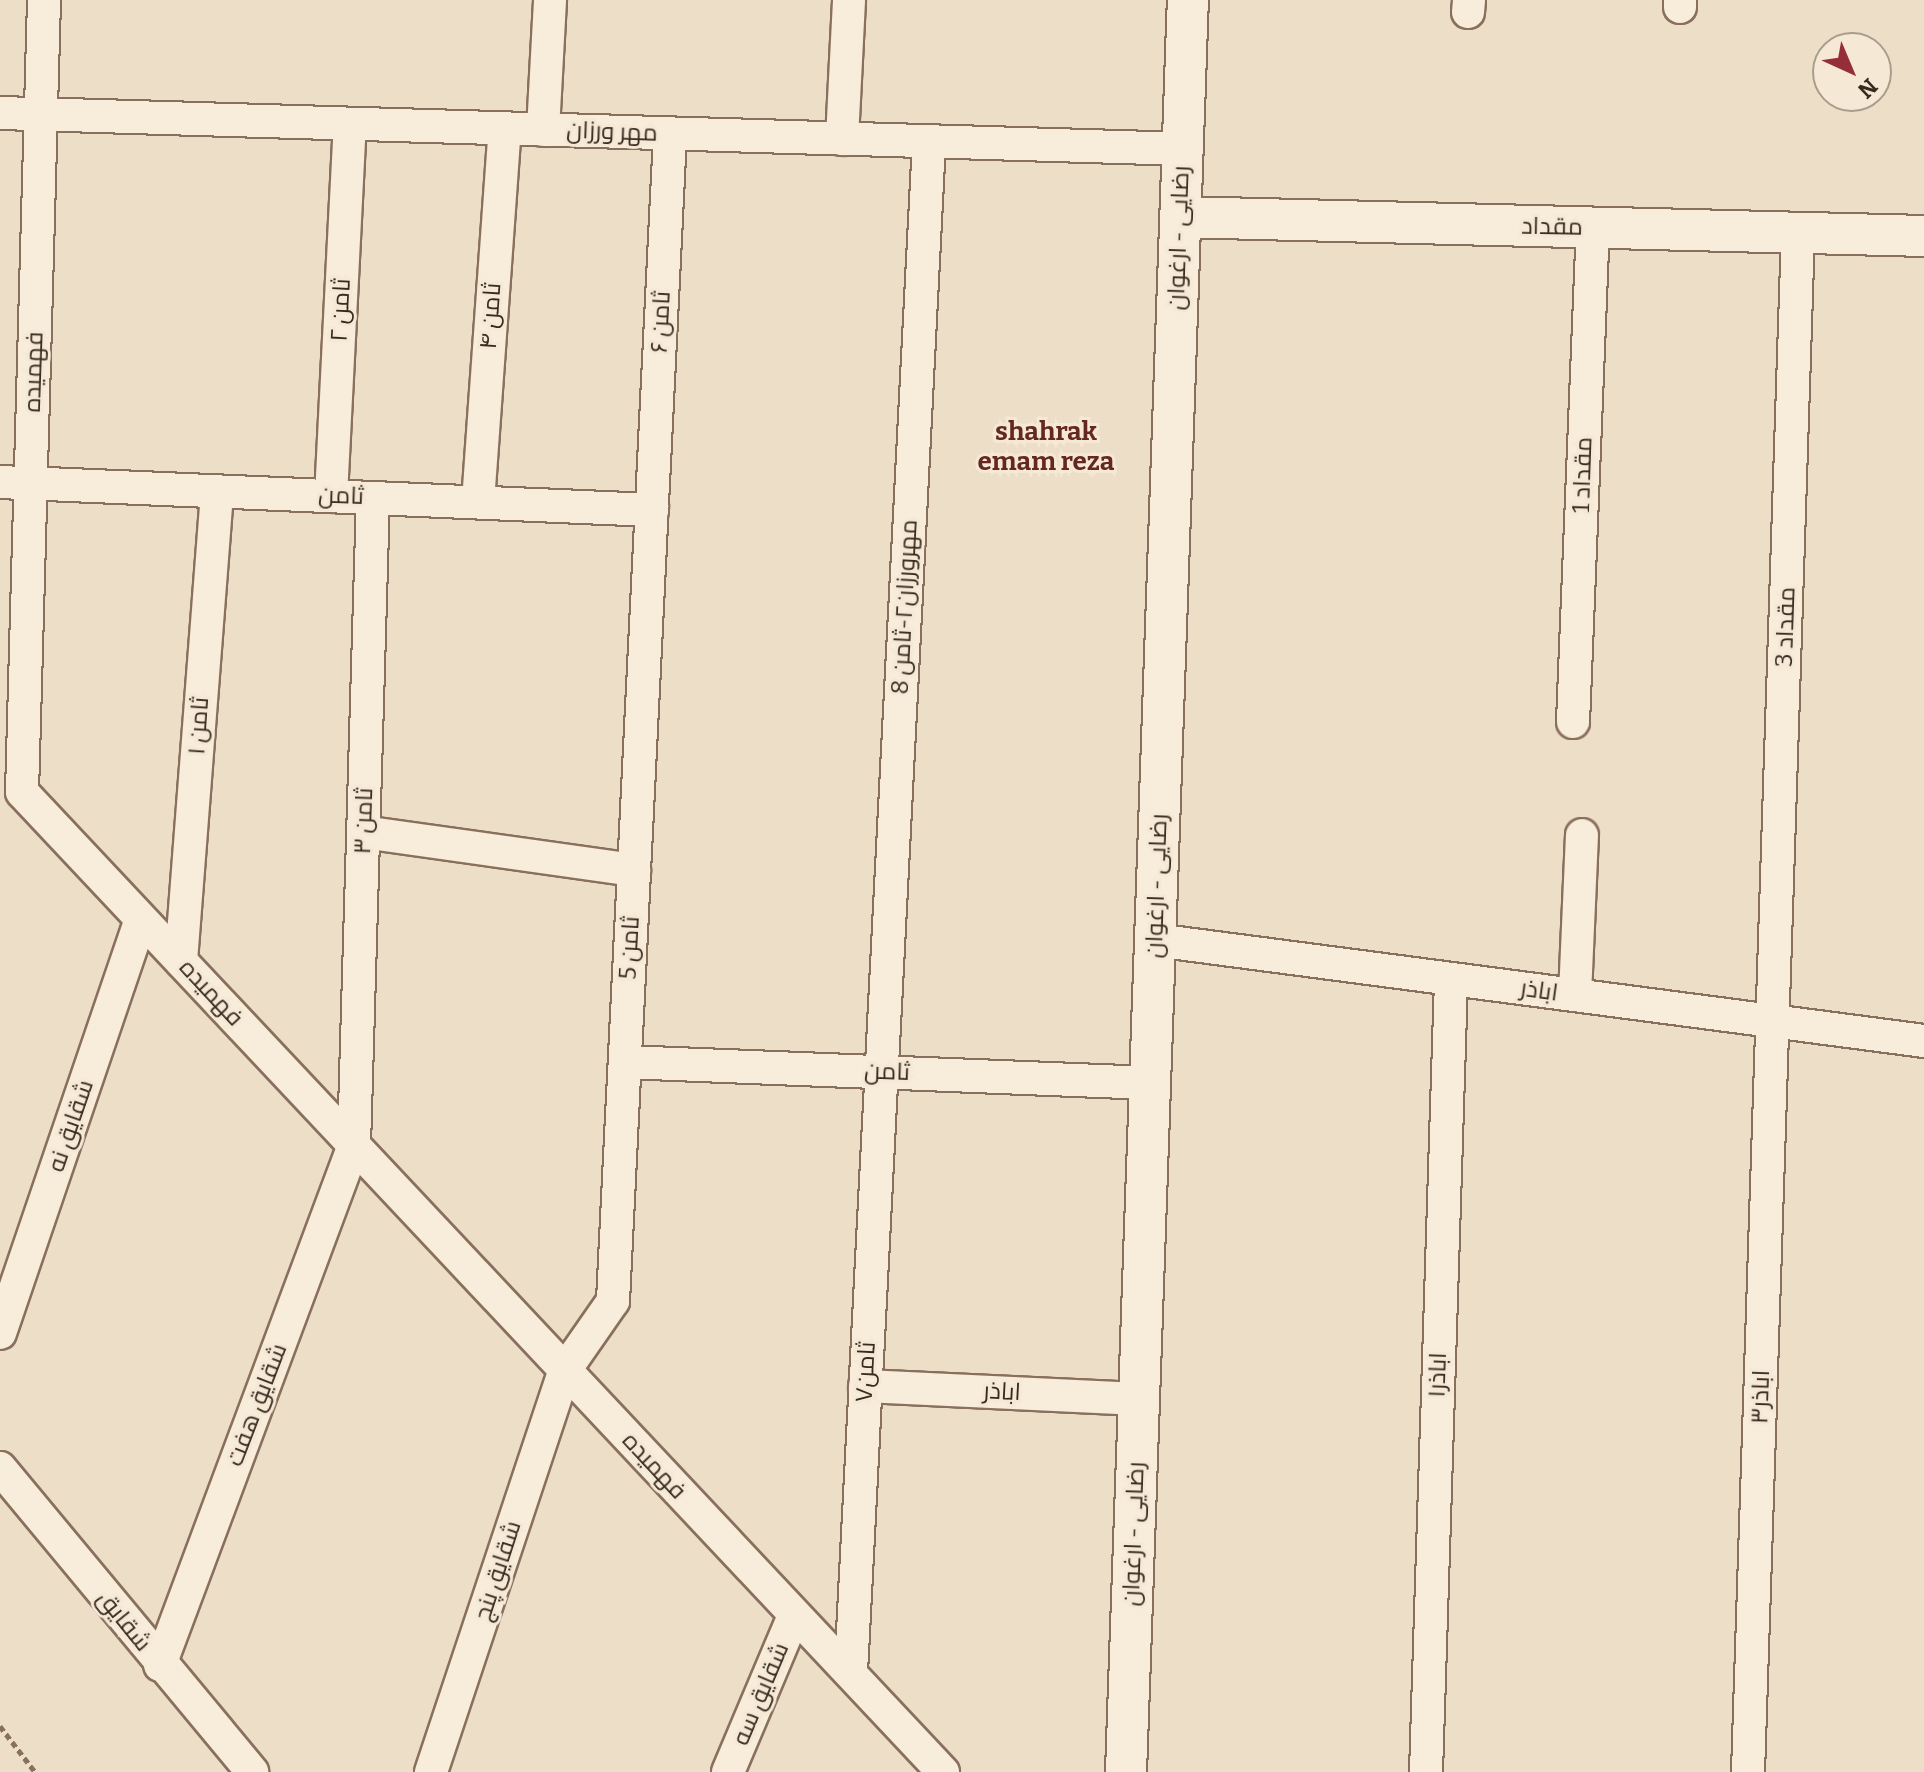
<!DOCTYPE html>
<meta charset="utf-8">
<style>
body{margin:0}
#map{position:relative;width:1924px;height:1772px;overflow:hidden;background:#eddec7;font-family:Bitter,Cairo,serif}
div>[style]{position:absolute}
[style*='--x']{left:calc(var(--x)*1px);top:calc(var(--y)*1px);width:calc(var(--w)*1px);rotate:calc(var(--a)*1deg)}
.path>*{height:5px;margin-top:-2.5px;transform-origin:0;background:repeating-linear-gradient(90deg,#89705d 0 6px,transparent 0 10px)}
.roads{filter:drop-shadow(2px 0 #89705d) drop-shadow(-2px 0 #89705d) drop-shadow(0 2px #89705d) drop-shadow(0 -2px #89705d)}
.minor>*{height:32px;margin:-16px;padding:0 16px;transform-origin:16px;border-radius:16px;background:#f8ecda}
.tertiary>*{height:40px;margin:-20px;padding:0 20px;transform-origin:20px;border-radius:20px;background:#f8ecda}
span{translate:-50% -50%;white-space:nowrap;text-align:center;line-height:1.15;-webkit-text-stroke:6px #f5e9d6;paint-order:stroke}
.street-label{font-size:24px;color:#392a20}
.neighbourhood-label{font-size:26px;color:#652820;font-weight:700}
.north{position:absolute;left:1812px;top:32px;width:80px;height:80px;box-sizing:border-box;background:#f5e9d6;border:2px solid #aa9d8d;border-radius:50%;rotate:136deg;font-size:22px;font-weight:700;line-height:32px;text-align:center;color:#392a20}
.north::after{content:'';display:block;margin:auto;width:28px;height:36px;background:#962e39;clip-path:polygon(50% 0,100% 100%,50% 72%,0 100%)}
</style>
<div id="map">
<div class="path">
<i style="--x:0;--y:1726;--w:58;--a:52.7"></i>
</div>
<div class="roads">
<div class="minor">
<i style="--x:44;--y:0;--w:792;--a:91.59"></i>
<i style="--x:22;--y:792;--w:1345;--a:46.78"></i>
<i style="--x:1680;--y:7;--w:7;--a:-90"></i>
<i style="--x:1468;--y:12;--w:12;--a:-85"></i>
<i style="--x:0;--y:113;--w:1183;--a:1.74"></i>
<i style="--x:543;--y:130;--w:130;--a:-86.9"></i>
<i style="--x:842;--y:139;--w:139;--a:-87.1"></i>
<i style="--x:0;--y:482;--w:653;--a:2.46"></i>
<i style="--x:331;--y:496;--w:372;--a:-87.1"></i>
<i style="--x:478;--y:502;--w:374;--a:-85.9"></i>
<i style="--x:1573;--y:722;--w:494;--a:-87.7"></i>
<i style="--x:363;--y:832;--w:274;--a:8"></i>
<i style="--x:1155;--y:940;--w:776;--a:7.48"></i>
<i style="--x:181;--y:961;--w:471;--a:-85.6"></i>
<i style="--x:1575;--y:995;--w:160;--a:-87.5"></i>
<i style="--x:625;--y:1062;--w:525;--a:2.29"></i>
<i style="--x:0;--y:1333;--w:437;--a:-71.2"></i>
<i style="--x:865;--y:1386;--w:274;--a:2.7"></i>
<i style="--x:0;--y:1468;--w:395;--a:50.3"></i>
<i style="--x:160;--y:1665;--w:555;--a:-69.54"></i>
<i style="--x:354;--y:1145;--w:647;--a:-88.32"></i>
<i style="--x:851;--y:1672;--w:1532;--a:-87.08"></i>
<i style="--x:431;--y:1772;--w:424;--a:-71.6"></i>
<i style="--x:565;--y:1370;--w:84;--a:-55.2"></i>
<i style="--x:613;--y:1301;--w:1168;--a:-87.2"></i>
<i style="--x:728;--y:1772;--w:169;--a:-67.1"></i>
<i style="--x:1426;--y:1772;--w:793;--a:-88.19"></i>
<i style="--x:1748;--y:1772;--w:1540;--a:-88.14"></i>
</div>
<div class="tertiary">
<i style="--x:1180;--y:217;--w:744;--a:1.46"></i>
<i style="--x:1126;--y:1772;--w:1773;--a:-88"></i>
</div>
</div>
<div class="street-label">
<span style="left:612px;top:132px;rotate:2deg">مهر ورزان</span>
<span style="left:1552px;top:227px;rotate:1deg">مقداد</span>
<span style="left:1179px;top:238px;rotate:-88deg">رضایی - ارغوان</span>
<span style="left:341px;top:310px;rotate:-87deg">ثامن ۲</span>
<span style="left:491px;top:316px;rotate:-86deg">ثامن ۴</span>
<span style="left:661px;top:322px;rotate:-87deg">ثامن ۶</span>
<span style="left:34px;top:372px;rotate:-88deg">فهمیده</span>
<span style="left:1583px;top:475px;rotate:-88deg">مقداد 1</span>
<span style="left:341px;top:496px;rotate:2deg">ثامن</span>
<span style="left:905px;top:607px;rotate:-87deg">مهرورزان۲-ثامن 8</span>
<span style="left:1786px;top:627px;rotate:-88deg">مقداد 3</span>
<span style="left:199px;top:726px;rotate:-86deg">ثامن ۱</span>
<span style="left:364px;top:821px;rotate:-88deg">ثامن ۳</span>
<span style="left:1157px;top:886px;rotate:-88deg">رضایی - ارغوان</span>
<span style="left:630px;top:948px;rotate:-87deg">ثامن 5</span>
<span style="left:1539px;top:991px;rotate:8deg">اباذر</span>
<span style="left:211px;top:993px;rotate:47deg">فهمیده</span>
<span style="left:887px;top:1072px;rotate:2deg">ثامن</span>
<span style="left:71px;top:1126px;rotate:-71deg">شقایق نه</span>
<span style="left:866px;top:1372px;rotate:-87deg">ثامن۷</span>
<span style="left:1438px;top:1375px;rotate:-88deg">اباذر۱</span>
<span style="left:1002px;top:1392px;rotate:3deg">اباذر</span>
<span style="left:1761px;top:1397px;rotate:-88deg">اباذر۳</span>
<span style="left:257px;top:1405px;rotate:-69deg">شقایق هفت</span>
<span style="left:654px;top:1466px;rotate:47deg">فهمیده</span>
<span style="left:1134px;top:1534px;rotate:-88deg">رضایی - ارغوان</span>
<span style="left:498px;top:1571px;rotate:-72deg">شقایق پنج</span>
<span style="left:124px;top:1621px;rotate:51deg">شقایق</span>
<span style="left:761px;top:1694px;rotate:-67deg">شقایق سه</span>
</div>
<div class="neighbourhood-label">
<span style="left:1046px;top:447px">shahrak<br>emam reza</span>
</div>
<div class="north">N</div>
</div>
